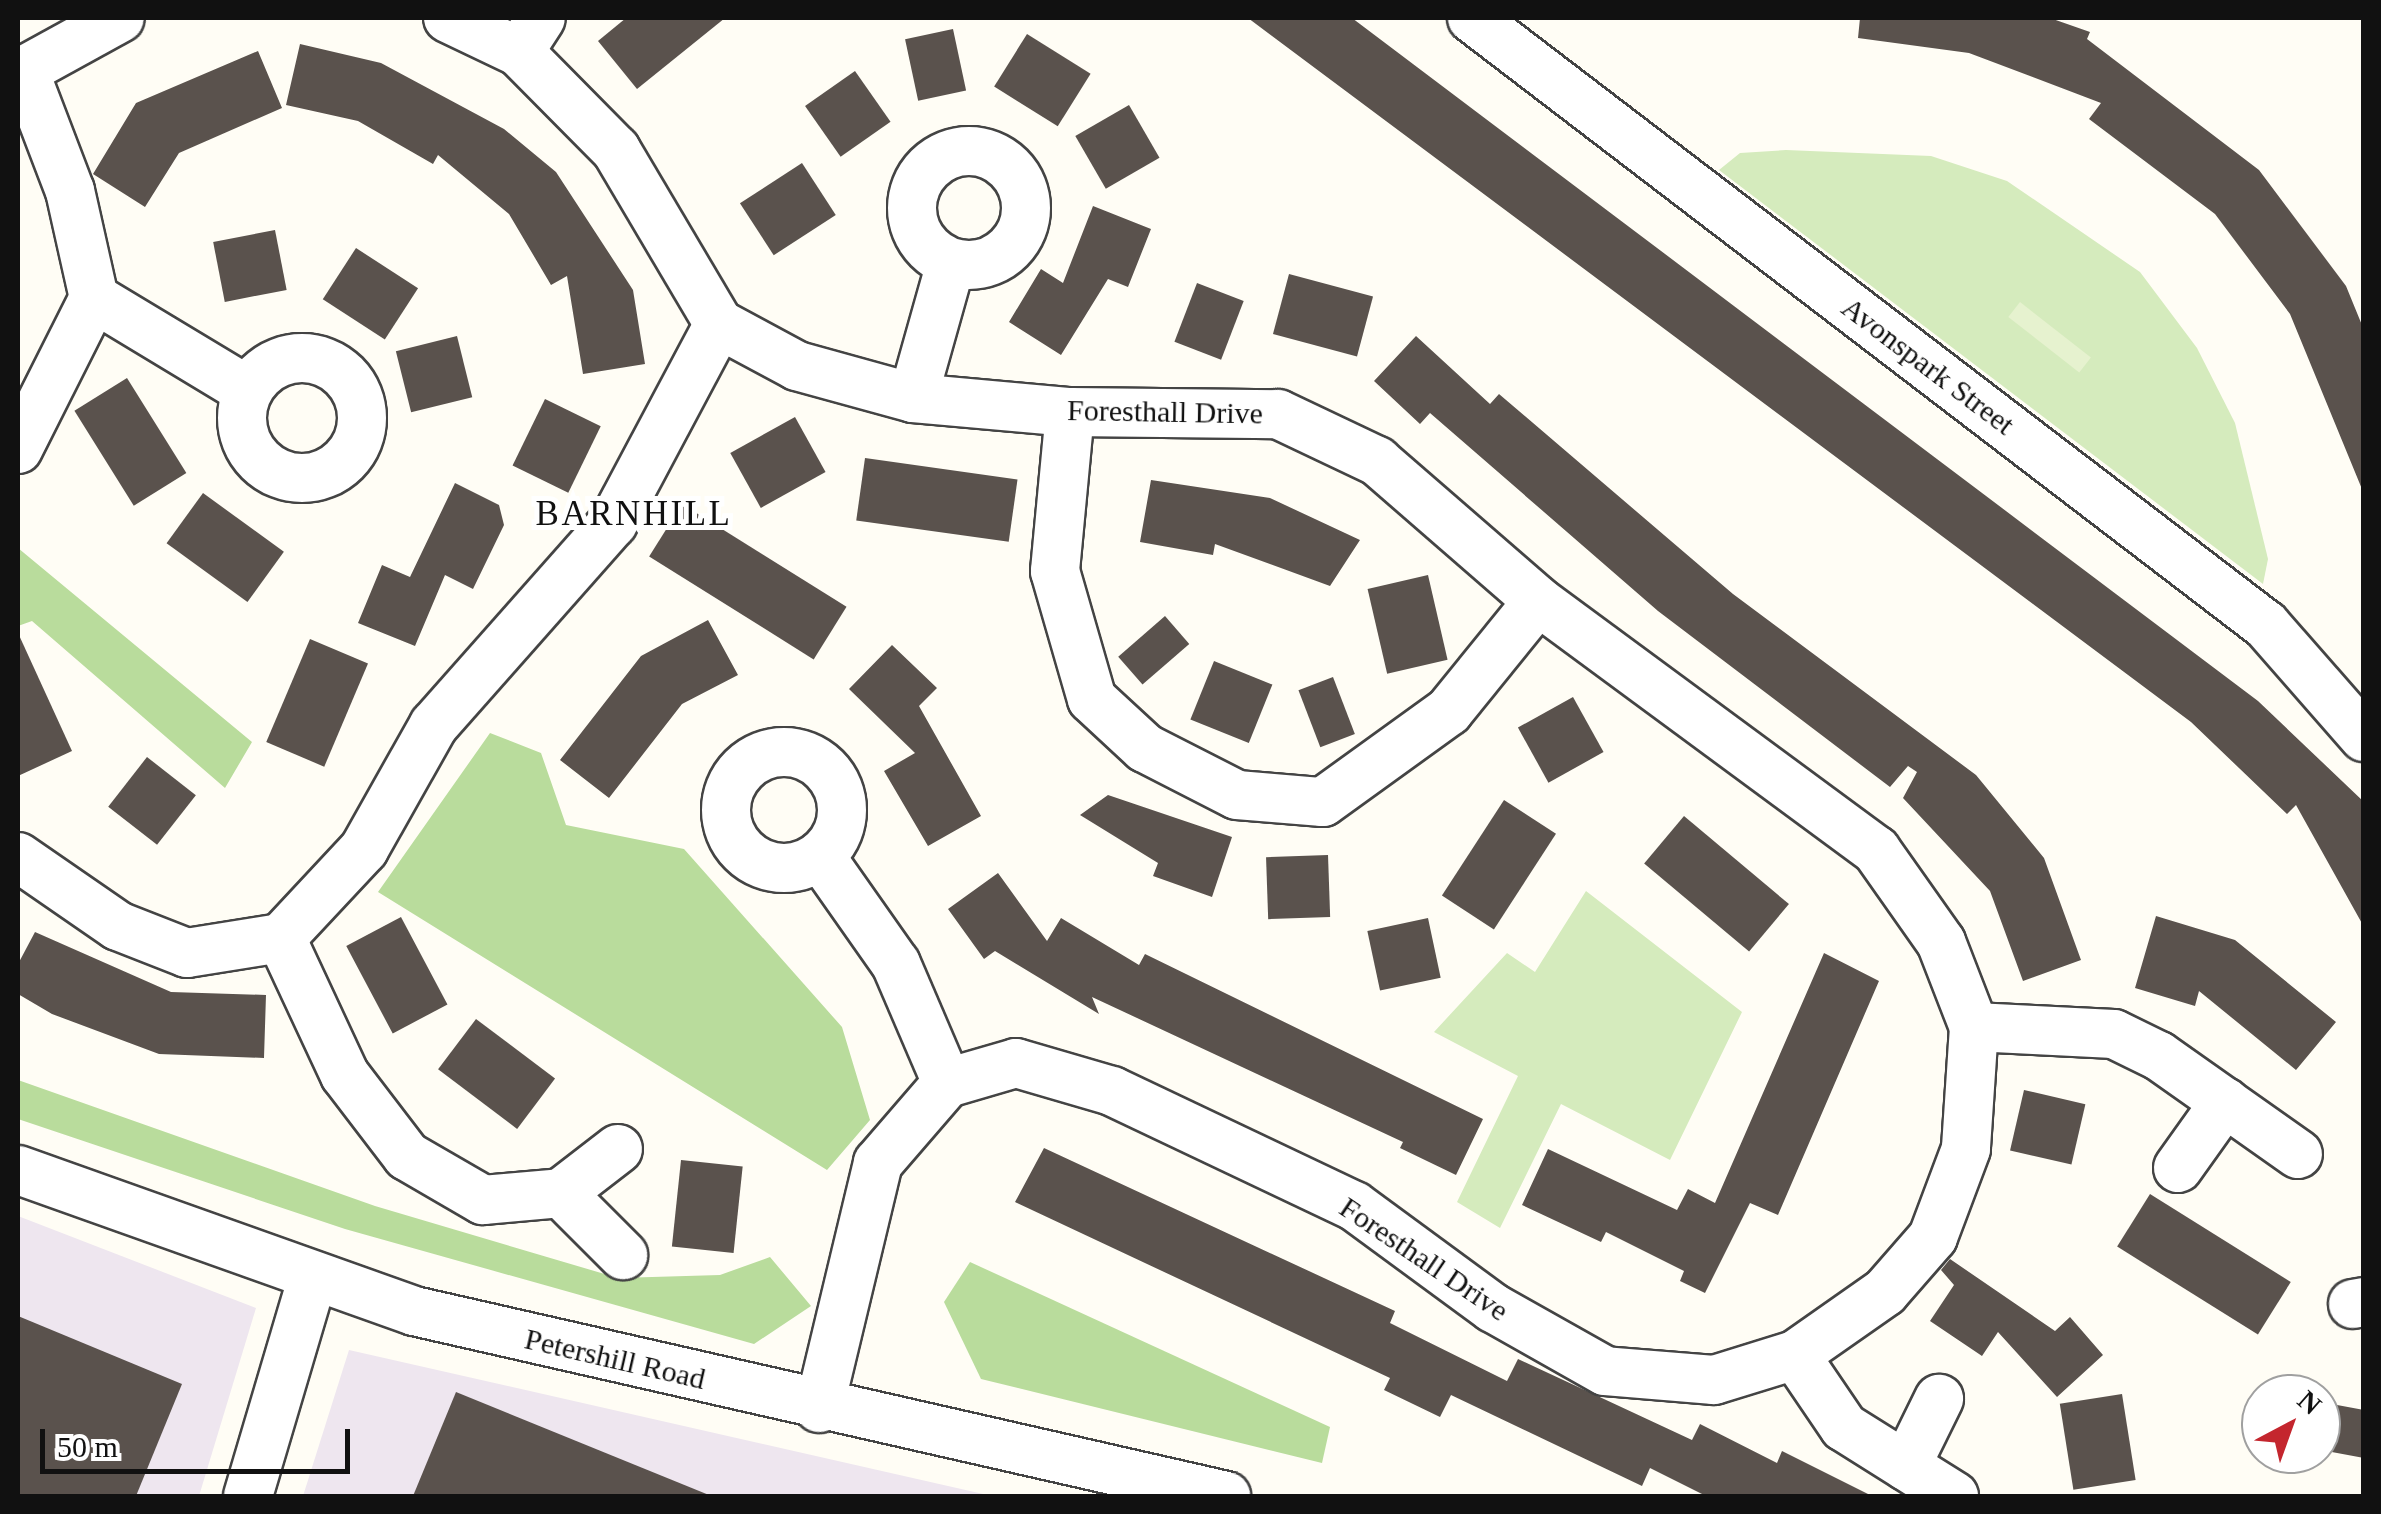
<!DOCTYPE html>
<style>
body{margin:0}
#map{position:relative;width:2381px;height:1514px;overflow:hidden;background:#fffdf5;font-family:Georgia,serif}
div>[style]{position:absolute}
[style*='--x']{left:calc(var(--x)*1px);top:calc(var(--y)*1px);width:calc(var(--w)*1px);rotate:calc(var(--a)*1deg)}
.industrial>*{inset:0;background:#eee6ef}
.green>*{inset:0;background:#d5ebbd}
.forest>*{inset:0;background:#b9dc9c}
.pitch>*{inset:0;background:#e6f2cf;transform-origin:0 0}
.building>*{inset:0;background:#5a524d;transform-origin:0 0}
.roads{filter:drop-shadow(2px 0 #444) drop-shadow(-2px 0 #444) drop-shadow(0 2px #444) drop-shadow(0 -2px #444)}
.minor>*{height:48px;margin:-24px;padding:0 24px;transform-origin:24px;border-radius:24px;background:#fff}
.minor>.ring{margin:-24px;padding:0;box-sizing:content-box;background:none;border:48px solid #fff;border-radius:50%}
span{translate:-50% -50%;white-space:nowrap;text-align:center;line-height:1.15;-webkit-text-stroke:10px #fff;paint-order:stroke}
.street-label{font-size:30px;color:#111}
.quarter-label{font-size:35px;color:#111;letter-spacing:2.5px}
.frame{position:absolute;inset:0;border:20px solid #111;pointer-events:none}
.north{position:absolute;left:2241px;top:1374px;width:100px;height:100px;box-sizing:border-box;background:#fff;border:2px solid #a0a0a0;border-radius:50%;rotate:41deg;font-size:28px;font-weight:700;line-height:40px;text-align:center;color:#111}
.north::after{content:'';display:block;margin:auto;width:35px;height:45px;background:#c4262e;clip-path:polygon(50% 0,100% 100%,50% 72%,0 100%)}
.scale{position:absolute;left:40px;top:1429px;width:310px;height:45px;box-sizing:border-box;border:5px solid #111;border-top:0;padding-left:12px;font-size:30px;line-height:35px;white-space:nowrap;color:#111;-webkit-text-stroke:8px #fff;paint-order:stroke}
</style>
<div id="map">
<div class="industrial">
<i style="clip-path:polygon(18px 1216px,256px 1308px,199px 1496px,18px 1496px)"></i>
<i style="clip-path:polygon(349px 1350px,992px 1496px,303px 1496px)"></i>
</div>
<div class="green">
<i style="clip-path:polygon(1786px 150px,1931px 156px,2007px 181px,2140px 272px,2197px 348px,2235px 423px,2268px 559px,2263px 584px,1719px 170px,1740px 153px)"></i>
<i style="clip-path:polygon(1586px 891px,1742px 1012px,1670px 1160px,1561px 1104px,1500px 1228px,1457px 1202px,1518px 1076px,1434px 1032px,1507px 953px,1535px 972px)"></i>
</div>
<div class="forest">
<i style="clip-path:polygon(18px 548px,252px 742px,225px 788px,32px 621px,18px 626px)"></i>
<i style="clip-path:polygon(490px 733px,541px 753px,566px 825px,684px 849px,842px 1027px,870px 1120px,827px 1170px,378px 892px)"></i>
<i style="clip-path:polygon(18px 1080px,375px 1206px,618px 1278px,720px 1275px,770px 1257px,811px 1306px,754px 1344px,345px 1229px,18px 1119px)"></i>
<i style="clip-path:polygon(970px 1262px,1330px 1427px,1322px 1463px,981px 1379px,944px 1302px)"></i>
</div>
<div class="pitch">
<i style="left:2020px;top:302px;width:90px;height:19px;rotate:38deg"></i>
</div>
<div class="building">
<i style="clip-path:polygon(626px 18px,725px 18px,637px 89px,598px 41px)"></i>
<i style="clip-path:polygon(1248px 18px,1352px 18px,2258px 701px,2364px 802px,2364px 927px,2296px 805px,2287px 814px,2191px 722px)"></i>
<i style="clip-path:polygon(1860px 18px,2050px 18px,2090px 32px,2087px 39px,2259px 170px,2346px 286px,2364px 330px,2364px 494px,2290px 314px,2215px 214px,2089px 119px,2101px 103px,1969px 53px,1858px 38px)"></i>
<i style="left:953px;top:29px;width:63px;height:49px;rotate:78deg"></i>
<i style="left:1027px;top:34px;width:75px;height:62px;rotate:32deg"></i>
<i style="clip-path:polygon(300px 44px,381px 63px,504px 129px,556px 172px,633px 290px,645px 364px,583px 374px,567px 276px,551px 285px,509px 214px,438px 155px,433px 164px,358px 121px,286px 105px)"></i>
<i style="clip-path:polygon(258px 51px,282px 108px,179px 153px,145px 207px,93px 174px,136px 103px)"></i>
<i style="left:855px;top:71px;width:62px;height:61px;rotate:55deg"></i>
<i style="left:1129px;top:105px;width:61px;height:62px;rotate:60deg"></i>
<i style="left:802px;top:163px;width:62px;height:74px;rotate:57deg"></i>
<i style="clip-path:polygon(1093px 206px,1151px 229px,1128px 287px,1108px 279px,1061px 355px,1009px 322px,1041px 269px,1063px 283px)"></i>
<i style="left:275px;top:230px;width:61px;height:63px;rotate:79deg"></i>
<i style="left:356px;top:248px;width:74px;height:61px;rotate:33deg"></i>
<i style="left:1289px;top:274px;width:87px;height:62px;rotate:15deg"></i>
<i style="left:1197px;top:283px;width:50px;height:63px;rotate:21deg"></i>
<i style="left:457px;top:336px;width:63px;height:63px;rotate:76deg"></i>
<i style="clip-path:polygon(1416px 336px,1490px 404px,1499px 394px,1733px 594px,1976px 775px,2044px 858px,2081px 960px,2023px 981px,1990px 891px,1903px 798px,1917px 772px,1908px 766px,1890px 787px,1658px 611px,1430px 413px,1420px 424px,1374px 381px)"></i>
<i style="left:127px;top:378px;width:112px;height:62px;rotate:58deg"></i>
<i style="left:545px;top:399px;width:62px;height:74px;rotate:26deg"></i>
<i style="left:795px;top:417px;width:63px;height:74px;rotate:61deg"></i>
<i style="left:865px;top:458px;width:154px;height:63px;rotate:8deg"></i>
<i style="clip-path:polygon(1151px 480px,1270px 498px,1360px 540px,1330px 586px,1215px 544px,1213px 555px,1140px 542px)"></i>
<i style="clip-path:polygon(455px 483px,499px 505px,504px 525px,473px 589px,445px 575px,415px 646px,358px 623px,382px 565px,410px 577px)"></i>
<i style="left:203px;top:493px;width:100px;height:62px;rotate:36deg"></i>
<i style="left:682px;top:504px;width:194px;height:62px;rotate:32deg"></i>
<i style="left:1428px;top:575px;width:87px;height:62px;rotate:77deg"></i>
<i style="left:1165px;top:616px;width:37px;height:62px;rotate:49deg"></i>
<i style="clip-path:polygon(708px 620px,738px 675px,682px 704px,609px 798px,560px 760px,641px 656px)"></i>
<i style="clip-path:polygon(18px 633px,72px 751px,18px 776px)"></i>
<i style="left:310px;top:639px;width:63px;height:112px;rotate:23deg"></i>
<i style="clip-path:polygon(892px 645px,937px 688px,919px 706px,981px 816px,928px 846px,884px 771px,915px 753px,849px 689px)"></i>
<i style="left:1214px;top:661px;width:63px;height:63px;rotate:22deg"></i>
<i style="left:1333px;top:677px;width:61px;height:37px;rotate:69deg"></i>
<i style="left:1573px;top:697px;width:63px;height:63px;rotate:61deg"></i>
<i style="left:147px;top:757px;width:62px;height:63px;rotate:38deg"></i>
<i style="clip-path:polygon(1108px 795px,1232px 837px,1212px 897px,1153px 876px,1158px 863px,1080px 815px)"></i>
<i style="left:1504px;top:800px;width:62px;height:114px;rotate:33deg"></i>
<i style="left:1684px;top:816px;width:137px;height:62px;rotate:40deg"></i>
<i style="left:1328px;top:855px;width:62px;height:62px;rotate:88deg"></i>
<i style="clip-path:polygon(998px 873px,1047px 941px,1061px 918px,1139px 965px,1145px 954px,1483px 1119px,1456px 1175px,1400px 1148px,1403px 1142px,1092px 997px,1099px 1014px,995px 951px,984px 959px,948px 909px)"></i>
<i style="clip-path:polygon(2156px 916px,2235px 940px,2336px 1022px,2296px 1070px,2199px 991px,2195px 1006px,2135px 988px)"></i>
<i style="left:401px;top:917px;width:99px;height:62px;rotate:62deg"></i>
<i style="left:1428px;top:918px;width:61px;height:62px;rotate:78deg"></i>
<i style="clip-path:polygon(35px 932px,171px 992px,266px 995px,264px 1058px,159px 1054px,52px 1014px,18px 994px,18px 964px)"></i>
<i style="clip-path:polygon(1824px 953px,1879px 981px,1778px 1215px,1750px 1203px,1705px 1293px,1680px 1281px,1684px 1271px,1606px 1232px,1601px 1242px,1522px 1205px,1548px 1149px,1677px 1210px,1688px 1189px,1715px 1203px)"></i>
<i style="left:476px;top:1019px;width:99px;height:63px;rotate:37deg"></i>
<i style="left:2024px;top:1090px;width:63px;height:62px;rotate:13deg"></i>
<i style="clip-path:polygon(1044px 1148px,1395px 1311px,1390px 1323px,1507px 1381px,1518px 1359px,1692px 1440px,1700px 1424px,1777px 1463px,1782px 1451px,1872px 1496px,1706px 1496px,1650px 1468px,1642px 1486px,1451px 1395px,1440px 1417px,1384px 1390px,1390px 1378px,1015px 1202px)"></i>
<i style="left:681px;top:1160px;width:62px;height:87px;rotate:6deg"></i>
<i style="left:2150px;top:1194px;width:166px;height:62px;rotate:32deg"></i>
<i style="clip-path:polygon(1950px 1259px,2055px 1331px,2070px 1317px,2103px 1355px,2057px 1397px,1998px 1332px,1982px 1356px,1930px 1321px,1954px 1285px,1941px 1270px)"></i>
<i style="clip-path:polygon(18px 1316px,182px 1384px,136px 1496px,18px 1496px)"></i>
<i style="clip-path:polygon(456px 1392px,709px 1495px,709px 1496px,413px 1496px)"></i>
<i style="left:2122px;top:1394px;width:87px;height:63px;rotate:81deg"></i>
<i style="clip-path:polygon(2321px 1402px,2364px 1410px,2364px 1458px,2321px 1450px)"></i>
</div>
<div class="roads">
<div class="minor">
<i style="--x:448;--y:18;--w:79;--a:25.6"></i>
<i style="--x:519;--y:52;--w:138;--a:45.3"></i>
<i style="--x:616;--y:150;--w:202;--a:59.4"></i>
<i style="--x:719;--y:324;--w:89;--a:28.3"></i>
<i style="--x:797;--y:366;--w:120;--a:15.4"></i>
<i style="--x:913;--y:398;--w:158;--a:5.1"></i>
<i style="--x:1070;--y:412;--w:208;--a:0.6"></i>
<i style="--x:1278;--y:414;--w:110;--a:25.4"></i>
<i style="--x:1377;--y:461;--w:213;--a:41"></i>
<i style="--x:1538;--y:601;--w:420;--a:36.4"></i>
<i style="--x:1876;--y:850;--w:113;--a:54.8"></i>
<i style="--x:1941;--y:942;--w:91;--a:68.8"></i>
<i style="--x:1974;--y:1027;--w:122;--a:93.8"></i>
<i style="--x:1966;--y:1149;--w:94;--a:110.6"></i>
<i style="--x:1933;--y:1237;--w:73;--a:131.1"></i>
<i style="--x:1885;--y:1292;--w:110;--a:145"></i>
<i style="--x:1795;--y:1355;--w:85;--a:162.8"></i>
<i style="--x:1714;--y:1380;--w:109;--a:-175.3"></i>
<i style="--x:1605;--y:1371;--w:129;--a:-150.6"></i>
<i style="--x:1493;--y:1308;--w:172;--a:-143.7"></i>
<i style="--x:1354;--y:1206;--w:268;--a:-154.6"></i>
<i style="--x:1112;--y:1091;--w:100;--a:-163.7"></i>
<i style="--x:1016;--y:1063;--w:72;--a:163.8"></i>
<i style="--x:947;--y:1083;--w:106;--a:130.8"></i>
<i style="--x:878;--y:1163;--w:252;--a:103.5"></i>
<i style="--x:1472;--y:18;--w:999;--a:37.4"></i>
<i style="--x:2266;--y:625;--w:149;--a:48.8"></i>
<i style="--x:519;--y:52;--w:40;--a:-57.1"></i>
<i style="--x:18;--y:74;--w:116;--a:-28.8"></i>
<i class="ring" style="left:912px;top:151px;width:66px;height:66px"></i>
<i style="--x:94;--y:298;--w:176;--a:31.1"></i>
<i class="ring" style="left:242px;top:358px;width:72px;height:72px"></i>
<i style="--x:913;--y:398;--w:140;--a:-74.3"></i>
<i style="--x:1070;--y:412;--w:160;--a:95.4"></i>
<i style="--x:1055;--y:571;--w:133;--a:73.9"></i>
<i style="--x:1092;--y:699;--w:72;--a:42.8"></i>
<i style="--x:1145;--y:748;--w:103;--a:27.1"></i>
<i style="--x:1237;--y:795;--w:86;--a:4.7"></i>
<i style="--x:1323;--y:802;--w:155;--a:-35.8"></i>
<i style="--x:1449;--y:711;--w:141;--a:-51"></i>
<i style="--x:18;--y:449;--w:169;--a:-63.3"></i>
<i style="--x:94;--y:298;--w:110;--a:-102.6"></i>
<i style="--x:70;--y:191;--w:126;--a:-110.9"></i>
<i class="ring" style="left:726px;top:752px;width:68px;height:68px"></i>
<i style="--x:820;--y:856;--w:132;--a:54.9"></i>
<i style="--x:896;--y:964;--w:129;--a:66.8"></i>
<i style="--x:18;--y:857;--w:121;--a:34.6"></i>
<i style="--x:118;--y:926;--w:74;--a:21.4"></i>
<i style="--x:187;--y:953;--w:95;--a:-9.1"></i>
<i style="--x:281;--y:938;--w:122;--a:-47"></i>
<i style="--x:364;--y:849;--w:142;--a:-60.6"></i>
<i style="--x:434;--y:725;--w:270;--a:-48.5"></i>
<i style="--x:613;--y:523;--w:225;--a:-62"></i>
<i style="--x:281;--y:938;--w:151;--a:65"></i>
<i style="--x:345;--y:1075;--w:102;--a:52.6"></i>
<i style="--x:407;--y:1156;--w:88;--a:30.1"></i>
<i style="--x:483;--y:1200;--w:78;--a:-5.1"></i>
<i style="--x:561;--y:1193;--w:72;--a:-37.7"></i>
<i style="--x:1974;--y:1027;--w:140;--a:2.9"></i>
<i style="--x:2114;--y:1034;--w:50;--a:26.1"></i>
<i style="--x:2159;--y:1056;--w:170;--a:35.2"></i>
<i style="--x:2178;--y:1168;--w:81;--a:-54.5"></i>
<i style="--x:18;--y:1170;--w:420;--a:19.6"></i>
<i style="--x:414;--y:1311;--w:833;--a:12.83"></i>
<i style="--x:561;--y:1193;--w:88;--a:45"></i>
<i style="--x:2353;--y:1304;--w:11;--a:-10"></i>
<i style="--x:1795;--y:1355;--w:87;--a:55.8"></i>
<i style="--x:1844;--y:1427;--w:130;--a:32.1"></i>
<i style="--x:1906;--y:1466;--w:75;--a:-63.8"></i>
<i style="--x:248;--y:1496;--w:229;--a:-73.5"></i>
</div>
</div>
<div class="street-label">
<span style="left:1928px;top:366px;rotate:37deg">Avonspark Street</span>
<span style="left:1165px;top:412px;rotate:1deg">Foresthall Drive</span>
<span style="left:1424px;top:1259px;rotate:34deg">Foresthall Drive</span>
<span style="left:615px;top:1359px;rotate:13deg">Petershill Road</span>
</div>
<div class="quarter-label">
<span style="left:634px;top:514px">BARNHILL</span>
</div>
<div class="frame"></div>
<div class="north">N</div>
<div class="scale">50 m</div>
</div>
